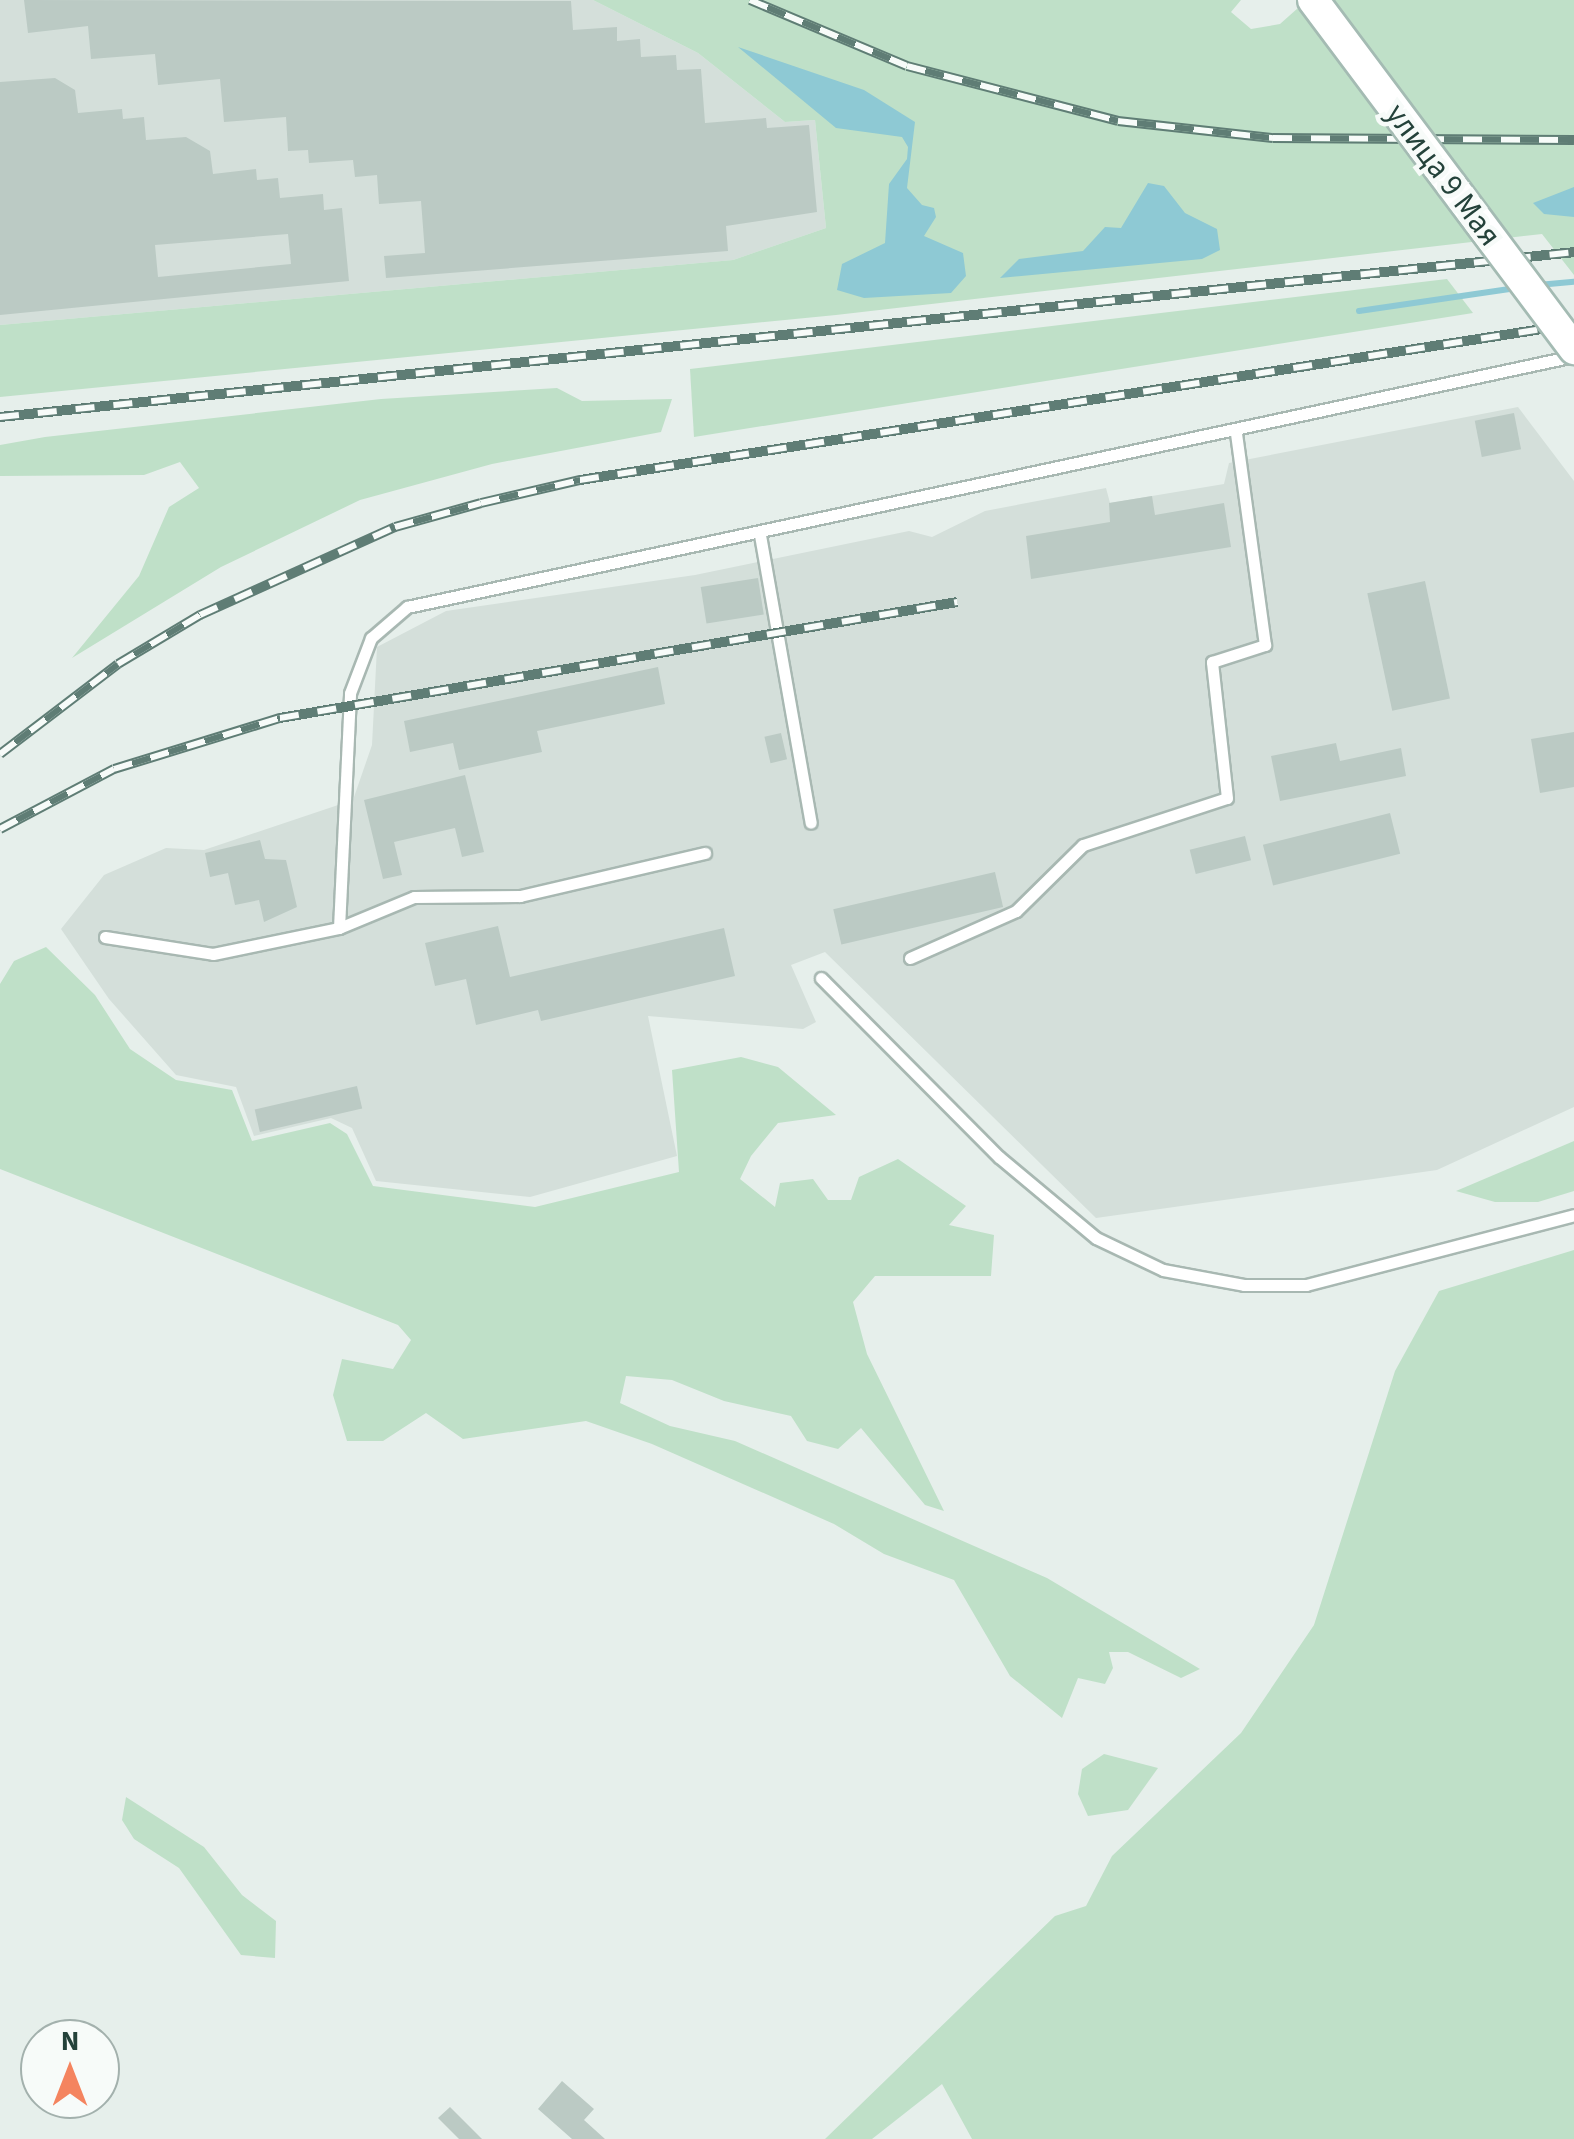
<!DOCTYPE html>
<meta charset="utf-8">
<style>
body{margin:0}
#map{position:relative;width:1574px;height:2139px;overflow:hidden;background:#e6efeb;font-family:"Source Sans 3",sans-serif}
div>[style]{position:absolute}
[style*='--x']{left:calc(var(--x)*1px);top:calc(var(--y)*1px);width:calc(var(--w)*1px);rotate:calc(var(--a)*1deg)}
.built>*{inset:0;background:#d4dfda}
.green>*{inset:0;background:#bfe0c8}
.water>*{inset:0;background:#8ec9d4}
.stream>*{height:6px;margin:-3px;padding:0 3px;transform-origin:3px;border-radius:3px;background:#8ec9d4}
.building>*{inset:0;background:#bbcac4;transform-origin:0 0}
.roads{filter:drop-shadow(2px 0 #a8b8b2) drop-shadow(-2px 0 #a8b8b2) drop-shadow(0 2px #a8b8b2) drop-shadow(0 -2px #a8b8b2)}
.service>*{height:11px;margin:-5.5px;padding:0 5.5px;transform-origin:5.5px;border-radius:5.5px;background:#fff}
.rail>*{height:10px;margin-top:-5px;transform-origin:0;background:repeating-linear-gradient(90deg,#f7fbf9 0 19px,#5f7d75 0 38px);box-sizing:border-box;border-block:2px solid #5f7d75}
.bridges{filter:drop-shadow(2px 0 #a4bbb3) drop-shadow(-2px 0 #a4bbb3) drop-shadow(0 2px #a4bbb3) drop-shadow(0 -2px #a4bbb3)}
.secondary-bridge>*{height:30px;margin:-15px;padding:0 15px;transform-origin:15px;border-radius:15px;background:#fff}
span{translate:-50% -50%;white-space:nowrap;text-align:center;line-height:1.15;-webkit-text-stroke:9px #f7fbf9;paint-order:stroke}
.street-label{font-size:32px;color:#24423a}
.north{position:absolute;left:20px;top:2019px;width:100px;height:100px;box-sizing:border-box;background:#f7fbf9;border:2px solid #a3b1ad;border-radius:50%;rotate:0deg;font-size:28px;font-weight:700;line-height:40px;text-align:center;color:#24423a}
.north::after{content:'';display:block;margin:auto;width:35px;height:45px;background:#f4845f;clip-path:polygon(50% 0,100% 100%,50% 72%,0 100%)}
</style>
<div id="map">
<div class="built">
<i style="clip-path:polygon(0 0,593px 0,698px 53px,785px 122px,815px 120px,826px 228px,733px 260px,0 325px)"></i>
<i style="clip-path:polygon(1518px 407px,1574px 481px,1574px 1107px,1437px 1170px,1096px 1218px,825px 952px,791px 965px,816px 1022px,803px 1029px,648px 1016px,677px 1156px,530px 1197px,376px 1181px,352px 1128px,331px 1118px,254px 1136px,236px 1087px,176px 1075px,109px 999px,61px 929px,104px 875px,166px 848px,204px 850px,353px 800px,372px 745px,377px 647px,446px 611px,695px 575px,909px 531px,932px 537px,985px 511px,1106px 488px,1110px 503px,1224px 484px,1229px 463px)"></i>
</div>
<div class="green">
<i style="clip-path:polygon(593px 0,1241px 0,1231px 12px,1251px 29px,1280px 24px,1307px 0,1574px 0,1574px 275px,1542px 234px,836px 315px,0 397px,0 325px,733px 260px,826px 228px,815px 120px,785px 122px,698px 53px)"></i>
<i style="clip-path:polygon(1447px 279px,1473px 313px,694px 437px,690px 369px)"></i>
<i style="clip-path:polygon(557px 388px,582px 401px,672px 399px,661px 432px,492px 464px,360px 500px,221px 567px,72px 658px,139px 576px,169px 507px,199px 488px,180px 462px,144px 475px,0 476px,0 445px,45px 437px,381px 399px)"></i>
<i style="clip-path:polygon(46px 947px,95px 995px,130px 1049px,176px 1080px,232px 1090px,252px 1141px,330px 1123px,347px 1134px,373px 1186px,535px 1207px,679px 1172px,672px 1070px,741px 1057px,778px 1067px,836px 1115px,778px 1123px,751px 1156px,740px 1179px,775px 1207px,780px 1183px,813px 1179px,828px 1200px,851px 1200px,859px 1177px,898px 1159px,966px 1206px,949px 1225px,994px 1235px,991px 1276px,875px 1276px,853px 1302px,867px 1354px,944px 1511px,925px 1505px,861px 1428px,838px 1449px,807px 1441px,791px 1416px,724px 1401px,672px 1380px,626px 1376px,620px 1403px,670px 1426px,735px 1441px,1047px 1578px,1200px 1669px,1181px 1678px,1128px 1652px,1109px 1652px,1113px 1668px,1105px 1684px,1078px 1678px,1062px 1718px,1010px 1676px,954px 1580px,884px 1554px,834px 1524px,652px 1444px,586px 1421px,463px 1439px,426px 1413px,383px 1441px,347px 1441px,333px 1395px,342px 1359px,393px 1369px,411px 1340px,398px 1325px,0 1169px,0 984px,14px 961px)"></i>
<i style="clip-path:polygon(1574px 1141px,1574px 1191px,1538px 1202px,1495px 1202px,1456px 1191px)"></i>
<i style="clip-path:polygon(1574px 1250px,1574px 2139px,972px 2139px,942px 2084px,872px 2139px,825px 2139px,1055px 1916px,1086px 1906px,1112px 1856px,1241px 1733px,1314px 1625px,1395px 1371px,1439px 1291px)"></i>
<i style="clip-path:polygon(1104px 1754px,1158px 1768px,1128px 1810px,1088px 1816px,1078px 1794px,1082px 1769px)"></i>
<i style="clip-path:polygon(126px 1797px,204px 1847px,242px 1895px,276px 1921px,275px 1958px,241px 1955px,179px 1868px,134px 1839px,122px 1820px)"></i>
</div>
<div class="water">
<i style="clip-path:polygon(738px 47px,864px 90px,915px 122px,907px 188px,922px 205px,934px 208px,936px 217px,924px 236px,963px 253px,966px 276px,951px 293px,864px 298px,837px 290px,842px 264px,885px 243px,889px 184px,907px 159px,908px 147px,902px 137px,836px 128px)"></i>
<i style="clip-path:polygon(1148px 183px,1164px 186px,1185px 213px,1217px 229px,1220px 250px,1202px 259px,1000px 278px,1019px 259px,1083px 251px,1105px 227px,1121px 228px)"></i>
<i style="clip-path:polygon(1574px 187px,1574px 217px,1544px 214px,1533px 203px)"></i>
</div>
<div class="stream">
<i style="--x:1538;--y:285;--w:36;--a:-5"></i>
<i style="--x:1359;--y:311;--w:159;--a:-8.3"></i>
</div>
<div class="building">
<i style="clip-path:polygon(24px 0,571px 1px,573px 30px,617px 27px,617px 41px,640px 39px,641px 57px,676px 55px,677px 70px,701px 69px,705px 123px,766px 118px,767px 128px,809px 125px,817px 212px,726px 226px,728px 251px,386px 278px,384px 256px,425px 253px,421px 201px,379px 204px,377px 175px,355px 177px,353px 160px,309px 163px,308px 150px,288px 151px,286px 117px,224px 122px,220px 79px,158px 85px,155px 54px,91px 59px,88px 26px,28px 33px)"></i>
<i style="clip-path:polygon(evenodd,55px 78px,75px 90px,78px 113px,122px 109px,123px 119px,144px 117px,146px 140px,186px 137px,210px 151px,213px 174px,256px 169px,257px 180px,278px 178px,280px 198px,323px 194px,324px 210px,342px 208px,349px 281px,0 315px,0 82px,55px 78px,288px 234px,291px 264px,158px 277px,155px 245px,288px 234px)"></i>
<i style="left:1514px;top:413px;width:37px;height:40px;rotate:79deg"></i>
<i style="clip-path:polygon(1152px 496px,1155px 515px,1224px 503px,1231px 547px,1031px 579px,1026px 536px,1110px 522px,1109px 503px)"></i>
<i style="left:758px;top:578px;width:37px;height:58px;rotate:81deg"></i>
<i style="left:1425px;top:581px;width:120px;height:59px;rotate:78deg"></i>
<i style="clip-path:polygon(658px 667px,665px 704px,537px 731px,542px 752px,459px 770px,453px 743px,410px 752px,404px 721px)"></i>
<i style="clip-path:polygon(1574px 732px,1574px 787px,1540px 793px,1531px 739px)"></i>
<i style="left:781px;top:733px;width:27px;height:17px;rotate:77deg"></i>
<i style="clip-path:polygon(1336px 743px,1340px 761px,1401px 748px,1406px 776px,1280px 801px,1271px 756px)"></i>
<i style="clip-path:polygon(465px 775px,484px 852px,462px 857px,455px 828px,394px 842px,402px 875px,383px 879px,364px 800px)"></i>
<i style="left:1390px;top:813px;width:42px;height:131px;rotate:76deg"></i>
<i style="left:1245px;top:836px;width:25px;height:57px;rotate:76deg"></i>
<i style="clip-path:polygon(260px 840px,265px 859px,286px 860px,297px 907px,264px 922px,259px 900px,235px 905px,228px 873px,210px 877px,205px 853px)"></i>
<i style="left:995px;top:872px;width:36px;height:166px;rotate:77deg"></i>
<i style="clip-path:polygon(498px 926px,510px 977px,724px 928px,735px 976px,541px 1021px,538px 1010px,476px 1025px,466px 979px,435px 986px,425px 943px)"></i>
<i style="left:357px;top:1086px;width:23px;height:105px;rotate:77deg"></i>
<i style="clip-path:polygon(562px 2081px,594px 2109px,584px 2120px,605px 2139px,572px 2139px,538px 2109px)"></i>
<i style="clip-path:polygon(450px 2107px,482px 2139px,459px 2139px,438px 2118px)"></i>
</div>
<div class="roads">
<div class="service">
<i style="--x:760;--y:535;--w:292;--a:80"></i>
<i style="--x:339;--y:928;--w:81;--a:-22.5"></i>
<i style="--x:414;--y:897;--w:106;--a:-0.5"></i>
<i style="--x:520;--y:896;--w:190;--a:-13.1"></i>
<i style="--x:105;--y:937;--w:109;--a:8.9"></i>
<i style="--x:213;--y:954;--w:129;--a:-11.7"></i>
<i style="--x:339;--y:928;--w:235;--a:-87.3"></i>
<i style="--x:350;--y:693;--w:59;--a:-69.1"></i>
<i style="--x:371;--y:638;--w:48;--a:-40.7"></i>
<i style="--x:407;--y:607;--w:1194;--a:-12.14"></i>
<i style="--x:910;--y:958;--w:116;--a:-23.9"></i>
<i style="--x:1016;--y:911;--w:94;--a:-44.6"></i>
<i style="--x:1083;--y:845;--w:151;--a:-18.1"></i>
<i style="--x:1227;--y:798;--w:137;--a:-96.3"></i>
<i style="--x:1212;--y:662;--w:56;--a:-17.8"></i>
<i style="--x:1265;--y:645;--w:215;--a:-97.8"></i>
<i style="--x:821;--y:978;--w:252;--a:45.2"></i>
<i style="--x:999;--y:1157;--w:126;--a:39.9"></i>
<i style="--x:1096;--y:1238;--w:74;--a:25.5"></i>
<i style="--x:1163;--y:1270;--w:82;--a:10.5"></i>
<i style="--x:1244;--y:1285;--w:62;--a:0"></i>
<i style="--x:1306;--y:1285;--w:277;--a:-14.6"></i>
</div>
</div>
<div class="rail">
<i style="--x:750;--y:0;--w:170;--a:22.8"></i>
<i style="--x:907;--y:66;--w:218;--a:14.6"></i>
<i style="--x:1118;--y:121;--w:156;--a:6.3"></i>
<i style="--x:1273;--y:138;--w:301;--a:0.4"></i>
<i style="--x:0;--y:417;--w:1583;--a:-5.98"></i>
<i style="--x:0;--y:754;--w:148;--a:-37.3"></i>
<i style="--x:118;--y:664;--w:96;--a:-30.9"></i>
<i style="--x:200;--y:615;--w:214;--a:-24.3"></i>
<i style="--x:395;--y:527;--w:89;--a:-15.6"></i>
<i style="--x:481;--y:503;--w:102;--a:-13.1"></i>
<i style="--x:580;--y:480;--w:1006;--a:-8.92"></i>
<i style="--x:0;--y:829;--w:129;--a:-27.8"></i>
<i style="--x:114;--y:769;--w:174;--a:-17.1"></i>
<i style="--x:280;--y:718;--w:687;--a:-9.72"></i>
</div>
<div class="bridges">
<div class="secondary-bridge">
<i style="--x:1313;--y:0;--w:436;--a:53.2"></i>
</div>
</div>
<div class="street-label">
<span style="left:1443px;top:175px;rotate:53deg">улица 9 Мая</span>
</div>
<div class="north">N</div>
</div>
